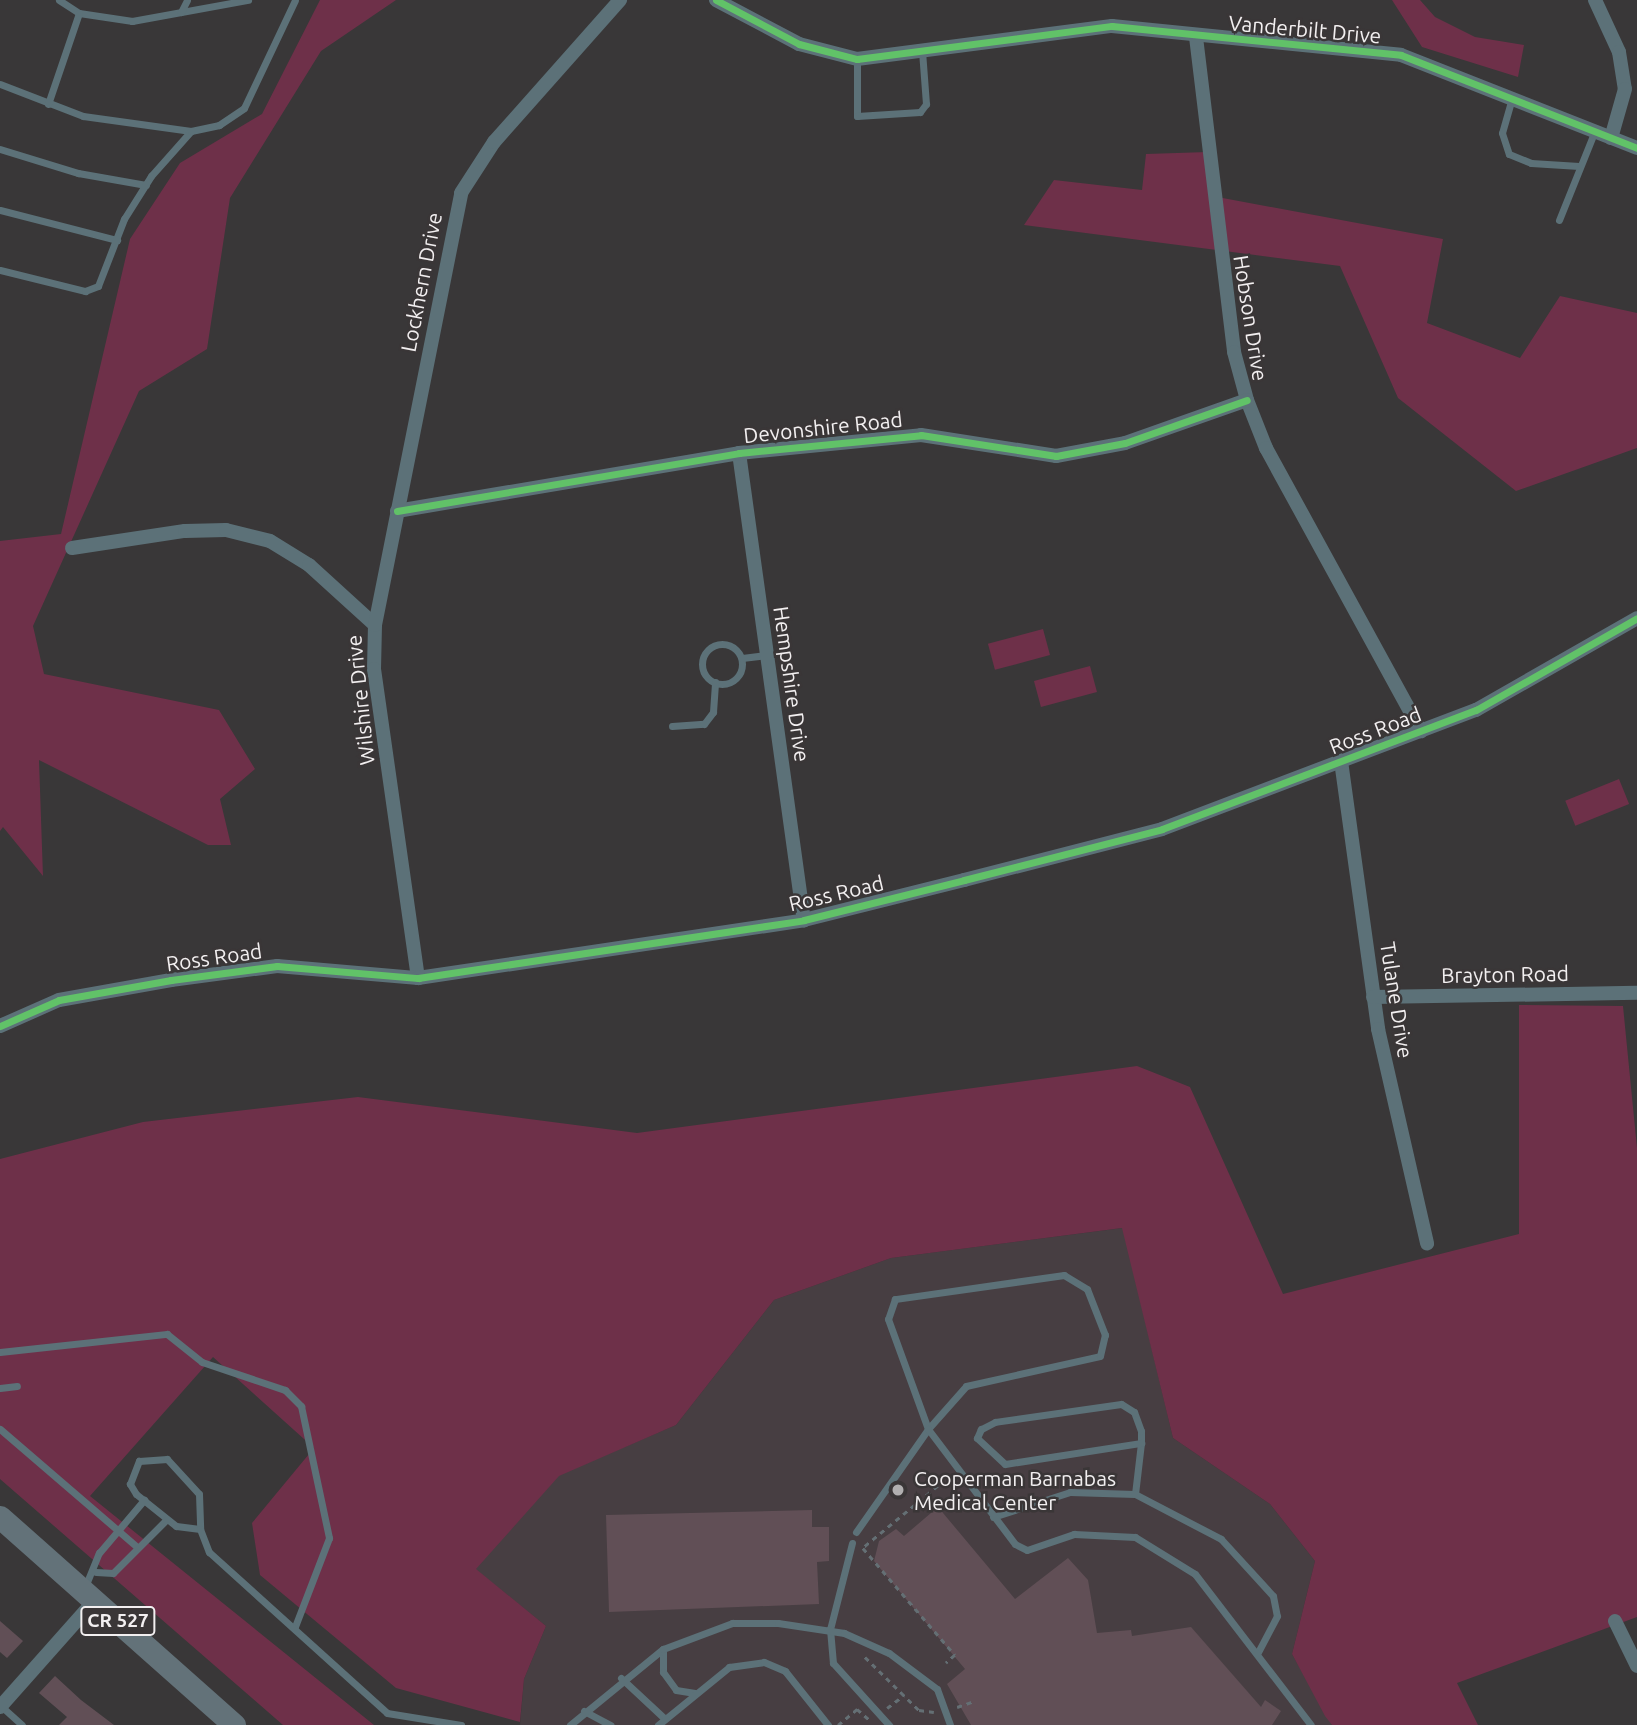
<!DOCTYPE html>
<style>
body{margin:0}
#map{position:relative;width:1637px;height:1725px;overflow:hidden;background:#393738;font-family:Ubuntu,sans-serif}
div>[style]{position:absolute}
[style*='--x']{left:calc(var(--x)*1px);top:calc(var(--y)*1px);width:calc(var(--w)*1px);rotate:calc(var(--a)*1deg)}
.built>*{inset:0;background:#473e42}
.green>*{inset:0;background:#6e3049;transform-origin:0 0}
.building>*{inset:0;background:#614f56}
.path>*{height:2.5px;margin-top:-1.25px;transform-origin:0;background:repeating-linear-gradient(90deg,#646f74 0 5px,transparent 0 10px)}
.lane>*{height:7px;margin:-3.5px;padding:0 3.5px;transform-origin:3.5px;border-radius:3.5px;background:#5c7178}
.lane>.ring{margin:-3.5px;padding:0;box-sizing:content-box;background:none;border:7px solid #5c7178;border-radius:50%}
.street>*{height:14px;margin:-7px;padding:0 7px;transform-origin:7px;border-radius:7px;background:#5c7178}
.primary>*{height:23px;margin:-11.5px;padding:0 11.5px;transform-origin:11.5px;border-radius:11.5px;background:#637279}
.cycleway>*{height:7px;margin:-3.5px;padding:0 3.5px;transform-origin:3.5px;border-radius:3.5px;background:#61c268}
.dots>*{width:19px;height:19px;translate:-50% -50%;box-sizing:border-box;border:4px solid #3a3637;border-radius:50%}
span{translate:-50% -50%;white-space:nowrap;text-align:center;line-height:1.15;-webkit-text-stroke:5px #3a3637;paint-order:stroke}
.shield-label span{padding:2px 5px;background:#3a3637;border:2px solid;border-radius:5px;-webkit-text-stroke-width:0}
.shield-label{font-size:19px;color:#f2eff0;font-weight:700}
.street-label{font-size:21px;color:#f2eff0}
.poi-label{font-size:21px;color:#f2eff0}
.left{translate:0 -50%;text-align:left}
</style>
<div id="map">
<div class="built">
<i style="clip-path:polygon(1123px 1228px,1173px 1438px,1270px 1504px,1315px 1561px,1292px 1654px,1332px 1725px,520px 1725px,524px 1679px,546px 1626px,475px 1569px,559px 1475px,676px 1425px,774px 1300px,891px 1258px)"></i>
</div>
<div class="green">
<i style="clip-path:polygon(320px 0,396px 0,321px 51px,230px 198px,207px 349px,139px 391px,33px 626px,44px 674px,219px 710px,255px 769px,220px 799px,231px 845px,208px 845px,39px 760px,43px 876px,3px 827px,0 831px,0 541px,61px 534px,130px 239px,180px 163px,262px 114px)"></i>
<i style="clip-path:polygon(1392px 0,1420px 0,1435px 17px,1475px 37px,1524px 45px,1518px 77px,1422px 47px)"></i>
<i style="clip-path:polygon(1208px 152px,1212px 196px,1443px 239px,1427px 323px,1520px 358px,1560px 296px,1637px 313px,1637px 448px,1516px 491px,1398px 398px,1340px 266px,1024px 225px,1054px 180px,1142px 190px,1146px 154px)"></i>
<i style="left:1043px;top:629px;width:27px;height:57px;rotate:75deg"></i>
<i style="left:1090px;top:666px;width:27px;height:58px;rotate:75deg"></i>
<i style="left:1619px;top:779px;width:27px;height:58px;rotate:68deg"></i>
<i style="clip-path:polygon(1519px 1005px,1623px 1006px,1637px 1148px,1637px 1617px,1457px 1683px,1478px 1725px,1332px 1725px,1325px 1716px,1292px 1654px,1315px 1561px,1270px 1504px,1173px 1438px,1122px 1228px,891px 1258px,774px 1300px,676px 1425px,559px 1476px,476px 1569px,546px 1626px,524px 1679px,520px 1722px,396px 1688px,260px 1575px,252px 1523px,314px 1448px,213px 1357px,90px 1496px,374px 1725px,283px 1725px,0 1479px,0 1159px,143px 1122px,358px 1097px,637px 1133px,1137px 1066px,1190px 1087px,1283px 1294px,1519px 1234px)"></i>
</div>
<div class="building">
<i style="clip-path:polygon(938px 1507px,1015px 1599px,1068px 1558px,1088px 1580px,1097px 1633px,1131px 1630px,1132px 1636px,1191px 1627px,1261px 1707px,1265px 1700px,1281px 1711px,1272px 1725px,971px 1725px,947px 1684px,965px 1669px,874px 1561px,879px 1541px,896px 1529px,904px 1536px)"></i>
<i style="clip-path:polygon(812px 1510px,812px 1527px,829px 1527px,829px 1561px,817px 1562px,819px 1604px,609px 1612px,606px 1515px)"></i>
<i style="clip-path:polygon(0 1621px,23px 1641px,7px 1658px,0 1652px)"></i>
<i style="clip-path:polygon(55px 1676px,81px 1700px,114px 1725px,59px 1725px,67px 1717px,39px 1693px)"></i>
</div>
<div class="path">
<i style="--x:938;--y:1486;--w:97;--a:140.4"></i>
<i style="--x:863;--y:1548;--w:141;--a:49.3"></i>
<i style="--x:955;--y:1655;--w:12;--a:138"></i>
<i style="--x:865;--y:1657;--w:76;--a:44.5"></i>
<i style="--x:919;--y:1710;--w:15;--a:8"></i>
<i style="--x:957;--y:1707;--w:18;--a:-19"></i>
<i style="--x:887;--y:1708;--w:21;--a:-37"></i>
<i style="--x:838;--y:1725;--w:25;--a:-40"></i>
<i style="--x:857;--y:1709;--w:18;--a:41"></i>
</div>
<div class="lane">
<i style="--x:59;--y:0;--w:24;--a:33"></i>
<i style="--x:79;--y:13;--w:54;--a:8.6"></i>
<i style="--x:132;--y:21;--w:118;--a:-10.3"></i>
<i style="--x:181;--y:12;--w:13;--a:-63"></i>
<i style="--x:857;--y:59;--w:57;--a:90"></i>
<i style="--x:857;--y:116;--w:63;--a:-3.6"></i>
<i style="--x:920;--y:112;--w:10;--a:-53"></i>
<i style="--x:926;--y:104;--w:53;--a:-94.3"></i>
<i style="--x:0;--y:84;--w:89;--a:21.1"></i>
<i style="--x:83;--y:116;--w:109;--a:7.9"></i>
<i style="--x:1512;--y:98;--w:36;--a:106"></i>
<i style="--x:1502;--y:133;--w:22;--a:72"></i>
<i style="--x:1509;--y:154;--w:24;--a:22"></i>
<i style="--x:1531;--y:163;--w:48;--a:3.6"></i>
<i style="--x:48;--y:104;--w:96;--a:-71.2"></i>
<i style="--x:0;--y:149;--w:82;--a:17.1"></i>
<i style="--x:78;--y:173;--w:69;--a:10"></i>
<i style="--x:0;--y:210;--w:121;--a:14.4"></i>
<i style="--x:1559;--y:220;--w:94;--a:-68.1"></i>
<i style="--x:0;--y:270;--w:88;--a:13.9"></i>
<i style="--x:85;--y:291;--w:14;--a:-21"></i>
<i style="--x:98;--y:286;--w:72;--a:-68.8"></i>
<i style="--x:124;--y:219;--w:51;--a:-57.9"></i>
<i style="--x:151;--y:176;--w:60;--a:-48.4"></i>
<i style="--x:191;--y:131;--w:29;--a:-12"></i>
<i style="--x:219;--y:125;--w:30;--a:-34"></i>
<i style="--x:244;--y:108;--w:119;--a:-64.7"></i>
<i class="ring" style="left:702px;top:644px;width:33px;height:33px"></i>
<i style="--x:742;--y:658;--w:25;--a:-7"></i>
<i style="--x:672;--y:726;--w:32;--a:-4"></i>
<i style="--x:704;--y:724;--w:15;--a:-53"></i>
<i style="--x:713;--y:712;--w:30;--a:-86"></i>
<i style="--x:0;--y:1352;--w:168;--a:-6.2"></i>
<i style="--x:167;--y:1334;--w:45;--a:38.7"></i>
<i style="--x:202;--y:1362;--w:88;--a:18.6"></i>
<i style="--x:285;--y:1390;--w:23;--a:45"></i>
<i style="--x:301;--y:1406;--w:135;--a:78"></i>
<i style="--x:329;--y:1538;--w:97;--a:111"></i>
<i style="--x:0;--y:1388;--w:17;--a:-7"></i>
<i style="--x:0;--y:1429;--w:181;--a:40.7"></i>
<i style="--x:1135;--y:1494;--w:51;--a:-83.3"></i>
<i style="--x:1141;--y:1443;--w:12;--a:-90"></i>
<i style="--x:1141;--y:1431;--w:20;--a:-110"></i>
<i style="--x:1134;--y:1412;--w:15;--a:-148"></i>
<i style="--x:1121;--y:1404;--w:127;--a:171.9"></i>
<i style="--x:995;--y:1422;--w:16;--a:153"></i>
<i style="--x:981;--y:1429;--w:10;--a:114"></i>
<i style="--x:977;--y:1438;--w:38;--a:43"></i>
<i style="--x:1005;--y:1464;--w:138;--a:-8.8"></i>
<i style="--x:993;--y:1517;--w:81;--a:-18"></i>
<i style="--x:1070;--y:1492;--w:65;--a:1.8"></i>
<i style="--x:1135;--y:1494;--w:97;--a:27.6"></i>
<i style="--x:1221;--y:1539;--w:77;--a:47.6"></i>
<i style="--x:1273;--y:1596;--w:20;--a:79"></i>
<i style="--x:1277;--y:1616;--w:41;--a:117.8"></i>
<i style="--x:200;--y:1529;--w:24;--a:-173"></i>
<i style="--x:176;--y:1526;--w:51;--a:-141.3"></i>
<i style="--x:136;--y:1494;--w:12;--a:-121"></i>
<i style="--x:130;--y:1484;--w:25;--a:-69"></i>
<i style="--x:139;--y:1461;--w:28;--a:-4"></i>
<i style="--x:167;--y:1459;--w:47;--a:47.6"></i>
<i style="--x:199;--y:1494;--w:35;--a:88"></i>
<i style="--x:200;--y:1529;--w:25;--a:69"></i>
<i style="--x:209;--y:1552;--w:240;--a:42.1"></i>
<i style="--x:387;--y:1713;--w:75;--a:9.2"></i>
<i style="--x:856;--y:1532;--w:126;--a:-55"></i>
<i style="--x:928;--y:1429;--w:57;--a:-48.5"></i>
<i style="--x:966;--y:1386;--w:137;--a:-12.6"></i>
<i style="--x:1100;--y:1356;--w:22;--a:-77"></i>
<i style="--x:1105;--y:1335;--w:49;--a:-111.4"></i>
<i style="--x:1087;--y:1289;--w:27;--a:-149"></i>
<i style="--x:1064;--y:1275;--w:171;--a:171.9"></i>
<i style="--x:895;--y:1299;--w:21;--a:109"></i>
<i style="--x:888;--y:1319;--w:117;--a:70"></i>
<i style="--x:928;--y:1429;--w:144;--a:52.9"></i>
<i style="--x:1015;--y:1544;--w:13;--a:27"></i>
<i style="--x:1027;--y:1550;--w:50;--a:-18.8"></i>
<i style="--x:1074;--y:1534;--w:61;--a:2.8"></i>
<i style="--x:1135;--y:1537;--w:70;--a:31.7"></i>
<i style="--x:1195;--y:1574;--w:190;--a:52.5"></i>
<i style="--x:852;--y:1543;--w:89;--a:104.3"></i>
<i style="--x:830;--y:1629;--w:34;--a:85"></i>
<i style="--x:833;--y:1663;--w:84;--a:47.9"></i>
<i style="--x:96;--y:1572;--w:17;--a:3"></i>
<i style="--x:113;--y:1573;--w:76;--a:-45"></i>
<i style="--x:85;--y:1587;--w:37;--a:-68"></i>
<i style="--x:99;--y:1553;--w:70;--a:-49.7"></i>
<i style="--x:663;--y:1649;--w:23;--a:90"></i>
<i style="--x:663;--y:1672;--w:22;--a:54"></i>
<i style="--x:676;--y:1690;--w:19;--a:9"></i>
<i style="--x:621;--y:1678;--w:60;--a:43"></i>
<i style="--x:1;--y:1706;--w:28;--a:42"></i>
<i style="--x:584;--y:1711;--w:30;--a:28"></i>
<i style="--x:570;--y:1725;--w:120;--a:-39.3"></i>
<i style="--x:663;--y:1649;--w:74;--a:-20.6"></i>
<i style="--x:732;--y:1623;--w:46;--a:0"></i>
<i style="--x:778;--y:1623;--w:67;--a:8.6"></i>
<i style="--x:844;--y:1633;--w:49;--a:24"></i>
<i style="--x:889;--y:1653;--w:60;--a:36.9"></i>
<i style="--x:937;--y:1689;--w:38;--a:70"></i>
<i style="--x:658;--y:1725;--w:92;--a:-39.2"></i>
<i style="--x:729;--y:1667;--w:35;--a:-8"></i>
<i style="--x:764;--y:1662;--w:23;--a:23"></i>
<i style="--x:785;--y:1671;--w:69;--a:51.5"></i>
</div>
<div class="street">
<i style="--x:716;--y:0;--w:94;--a:27.9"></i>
<i style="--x:799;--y:44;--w:60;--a:14.5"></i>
<i style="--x:857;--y:59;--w:257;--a:-7.4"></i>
<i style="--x:1112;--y:26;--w:290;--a:5.7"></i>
<i style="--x:1401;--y:55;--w:254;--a:21.5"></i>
<i style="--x:1595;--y:0;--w:57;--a:65.2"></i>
<i style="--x:1619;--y:52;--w:37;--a:81"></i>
<i style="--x:1625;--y:89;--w:51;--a:105.9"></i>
<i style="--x:1196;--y:37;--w:317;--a:83.1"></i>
<i style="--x:1234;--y:352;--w:50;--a:74.8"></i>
<i style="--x:1247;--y:400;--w:52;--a:68.4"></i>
<i style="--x:1266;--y:448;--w:323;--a:61.3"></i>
<i style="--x:739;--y:453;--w:472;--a:82.1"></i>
<i style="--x:397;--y:511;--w:347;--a:-9.6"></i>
<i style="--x:739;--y:453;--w:183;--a:-5.6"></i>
<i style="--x:921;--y:435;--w:137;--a:8.8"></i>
<i style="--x:1056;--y:456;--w:70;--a:-10.7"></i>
<i style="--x:1125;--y:443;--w:129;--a:-19.4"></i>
<i style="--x:72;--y:548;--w:114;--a:-8.6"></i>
<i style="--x:185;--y:531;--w:41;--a:-1.4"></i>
<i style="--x:226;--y:530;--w:45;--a:14"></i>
<i style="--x:270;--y:541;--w:46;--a:31.6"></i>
<i style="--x:309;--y:565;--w:89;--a:42.3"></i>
<i style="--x:375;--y:625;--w:44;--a:91.3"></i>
<i style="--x:374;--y:669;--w:312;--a:81.9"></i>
<i style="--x:375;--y:625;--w:440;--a:-78.7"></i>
<i style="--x:461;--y:193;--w:61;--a:-57.1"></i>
<i style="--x:494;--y:142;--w:190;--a:-48.4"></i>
<i style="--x:1341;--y:761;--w:271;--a:82.1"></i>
<i style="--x:1378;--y:1029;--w:220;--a:77.1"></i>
<i style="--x:1373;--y:997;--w:264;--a:-0.9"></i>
<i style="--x:0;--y:1026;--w:64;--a:-23.8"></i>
<i style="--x:59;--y:1000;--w:114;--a:-10.1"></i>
<i style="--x:171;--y:980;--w:107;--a:-7.5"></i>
<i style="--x:277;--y:966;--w:142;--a:4.9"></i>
<i style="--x:418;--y:978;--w:390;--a:-8.5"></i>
<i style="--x:804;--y:920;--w:165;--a:-14"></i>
<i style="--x:964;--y:880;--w:204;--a:-14.4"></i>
<i style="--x:1162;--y:829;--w:336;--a:-20.8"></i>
<i style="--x:1476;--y:710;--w:185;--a:-29.7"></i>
<i style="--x:1615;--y:1621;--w:50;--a:63.9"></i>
<i style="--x:0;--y:1707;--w:143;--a:-48.4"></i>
</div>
<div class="primary">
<i style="--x:0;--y:1517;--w:313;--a:41.6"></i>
</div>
<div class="cycleway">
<i style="--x:716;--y:0;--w:94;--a:27.9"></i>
<i style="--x:799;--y:44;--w:60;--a:14.5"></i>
<i style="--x:857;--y:59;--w:257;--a:-7.4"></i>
<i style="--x:1112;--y:26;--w:290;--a:5.7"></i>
<i style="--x:1401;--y:55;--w:254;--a:21.5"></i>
<i style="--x:397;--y:511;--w:347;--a:-9.6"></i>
<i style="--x:739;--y:453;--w:183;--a:-5.6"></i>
<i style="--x:921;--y:435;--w:137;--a:8.8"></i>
<i style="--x:1056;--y:456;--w:70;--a:-10.7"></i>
<i style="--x:1125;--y:443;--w:129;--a:-19.4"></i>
<i style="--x:0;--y:1026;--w:64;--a:-23.8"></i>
<i style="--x:59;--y:1000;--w:114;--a:-10.1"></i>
<i style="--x:171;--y:980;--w:107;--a:-7.5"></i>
<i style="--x:277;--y:966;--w:142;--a:4.9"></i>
<i style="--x:418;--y:978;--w:390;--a:-8.5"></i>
<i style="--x:804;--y:920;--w:165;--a:-14"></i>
<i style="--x:964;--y:880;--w:204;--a:-14.4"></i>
<i style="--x:1162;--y:829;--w:336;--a:-20.8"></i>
<i style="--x:1476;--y:710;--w:185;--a:-29.7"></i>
</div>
<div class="dots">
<i style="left:898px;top:1490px;background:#b1afb0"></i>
</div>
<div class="shield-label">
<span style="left:118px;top:1621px">CR 527</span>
</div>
<div class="street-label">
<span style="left:1305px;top:29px;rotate:5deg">Vanderbilt Drive</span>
<span style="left:421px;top:282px;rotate:-79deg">Lockhern Drive</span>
<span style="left:1251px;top:318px;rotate:81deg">Hobson Drive</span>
<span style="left:823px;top:427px;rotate:-6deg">Devonshire Road</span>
<span style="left:792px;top:684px;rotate:82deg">Hempshire Drive</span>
<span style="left:360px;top:700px;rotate:-96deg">Wilshire Drive</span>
<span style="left:1375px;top:730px;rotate:-21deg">Ross Road</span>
<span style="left:836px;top:893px;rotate:-13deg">Ross Road</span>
<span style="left:214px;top:957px;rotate:-8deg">Ross Road</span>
<span style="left:1505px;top:974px;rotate:-1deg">Brayton Road</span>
<span style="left:1397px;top:1000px;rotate:81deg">Tulane Drive</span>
</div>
<div class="poi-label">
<span class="left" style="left:914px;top:1490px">Cooperman Barnabas<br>Medical Center</span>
</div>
</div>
